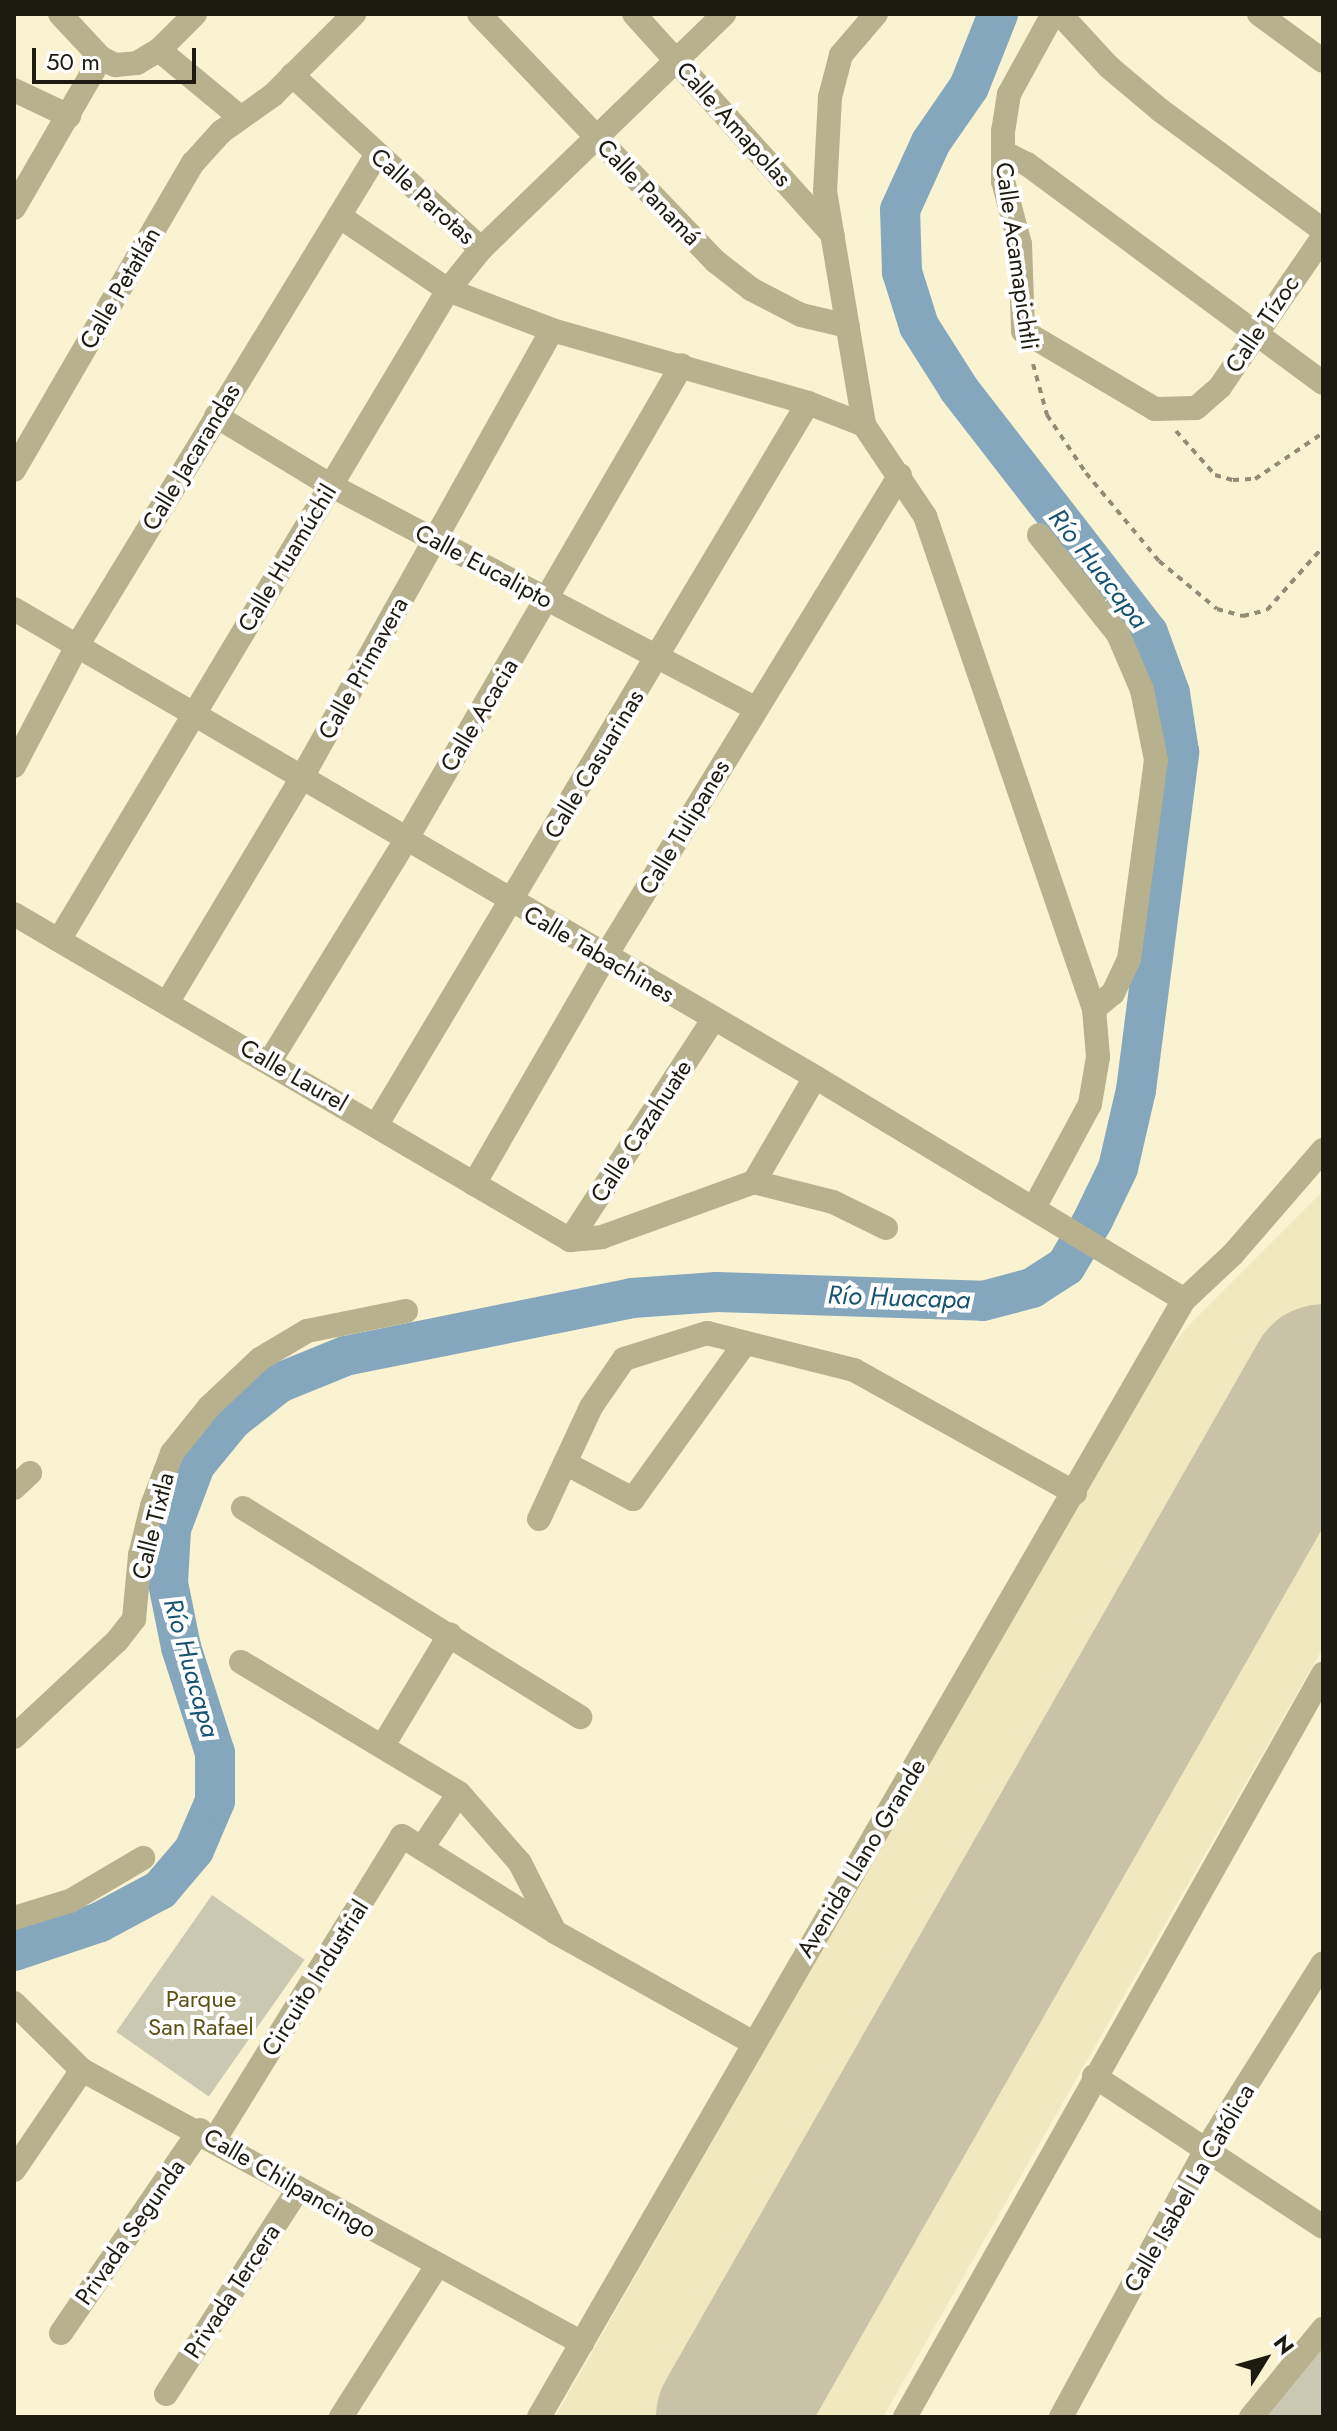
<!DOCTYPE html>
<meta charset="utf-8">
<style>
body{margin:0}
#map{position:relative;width:1337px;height:2431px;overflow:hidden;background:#f9f3d2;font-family:Jost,sans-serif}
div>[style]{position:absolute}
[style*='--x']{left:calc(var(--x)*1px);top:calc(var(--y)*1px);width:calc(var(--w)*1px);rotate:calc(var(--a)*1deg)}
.built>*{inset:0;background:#f0e9c0}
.green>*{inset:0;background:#cbc8b2;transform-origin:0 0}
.river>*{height:40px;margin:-20px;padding:0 20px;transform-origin:20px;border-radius:20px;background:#85a7bd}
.runway>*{height:148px;margin:-74px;padding:0 74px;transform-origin:74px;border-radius:74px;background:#c8c2a6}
.path>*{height:4px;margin-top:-2px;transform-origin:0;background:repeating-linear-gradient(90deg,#908c75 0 6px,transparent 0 12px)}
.minor>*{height:24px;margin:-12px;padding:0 12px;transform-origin:12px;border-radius:12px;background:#b7b18d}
span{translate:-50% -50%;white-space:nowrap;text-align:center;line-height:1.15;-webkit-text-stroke:8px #fff;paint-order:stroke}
.street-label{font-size:24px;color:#1d1b0f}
.park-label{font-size:24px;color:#5d5216}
.water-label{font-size:26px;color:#165271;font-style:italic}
.frame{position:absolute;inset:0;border:16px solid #1d1b0f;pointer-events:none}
.north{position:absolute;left:1225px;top:2319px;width:80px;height:80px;-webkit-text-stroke:6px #fff;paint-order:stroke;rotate:53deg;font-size:22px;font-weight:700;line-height:32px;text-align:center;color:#1d1b0f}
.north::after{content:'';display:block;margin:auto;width:28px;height:36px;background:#1d1b0f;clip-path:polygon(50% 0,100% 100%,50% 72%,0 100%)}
.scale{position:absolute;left:32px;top:48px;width:164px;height:36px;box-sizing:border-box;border:4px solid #1d1b0f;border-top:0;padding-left:10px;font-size:24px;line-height:28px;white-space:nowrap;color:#1d1b0f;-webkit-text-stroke:6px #fff;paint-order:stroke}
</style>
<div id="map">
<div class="built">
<i style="clip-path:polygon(1323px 1191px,1323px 1648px,883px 2417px,555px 2417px,1154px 1369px,1186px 1328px)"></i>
</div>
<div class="green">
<i style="left:212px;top:1895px;width:113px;height:167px;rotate:35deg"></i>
<i style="clip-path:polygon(1323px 2342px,1323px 2417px,1263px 2417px)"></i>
</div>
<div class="river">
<i style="--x:14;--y:1951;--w:91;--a:-18.6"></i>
<i style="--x:100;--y:1922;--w:68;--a:-28.1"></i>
<i style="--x:160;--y:1890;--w:52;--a:-49.6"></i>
<i style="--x:194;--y:1850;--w:53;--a:-66.8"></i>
<i style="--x:215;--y:1801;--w:48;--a:-90"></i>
<i style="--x:215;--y:1753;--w:111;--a:-107.8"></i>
<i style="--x:181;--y:1647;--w:65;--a:-101.5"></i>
<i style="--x:168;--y:1583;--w:54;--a:-86.8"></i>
<i style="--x:171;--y:1529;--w:68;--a:-69.4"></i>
<i style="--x:195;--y:1465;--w:58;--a:-50.6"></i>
<i style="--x:232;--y:1420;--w:60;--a:-38.2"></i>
<i style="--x:279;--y:1383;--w:71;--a:-22.2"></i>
<i style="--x:345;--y:1356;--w:293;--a:-11.4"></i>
<i style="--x:632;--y:1298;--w:85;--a:-4"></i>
<i style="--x:717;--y:1292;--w:266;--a:1.9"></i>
<i style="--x:983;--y:1301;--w:51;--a:-14.9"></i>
<i style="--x:1032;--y:1288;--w:40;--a:-32.9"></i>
<i style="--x:1066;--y:1266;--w:53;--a:-59.6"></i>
<i style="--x:1093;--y:1220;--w:58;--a:-64.3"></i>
<i style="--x:1118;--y:1168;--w:80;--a:-77"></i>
<i style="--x:1136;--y:1090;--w:341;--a:-82.7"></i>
<i style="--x:1179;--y:752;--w:60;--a:-98.7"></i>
<i style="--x:1170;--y:693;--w:64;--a:-110.1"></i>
<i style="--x:1148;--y:633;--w:309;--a:-127.8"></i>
<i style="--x:959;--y:389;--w:75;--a:-122.4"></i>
<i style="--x:919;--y:326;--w:57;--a:-107.5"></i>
<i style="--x:902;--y:272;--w:62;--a:-91.8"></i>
<i style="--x:900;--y:210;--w:75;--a:-65.5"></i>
<i style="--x:931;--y:142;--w:67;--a:-55.4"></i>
<i style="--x:969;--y:87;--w:79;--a:-68.3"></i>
</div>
<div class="runway">
<i style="--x:730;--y:2417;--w:1196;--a:-60.28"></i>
</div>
<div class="path">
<i style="--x:1033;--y:364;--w:53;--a:74.6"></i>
<i style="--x:1047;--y:415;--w:70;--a:56.1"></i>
<i style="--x:1086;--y:473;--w:114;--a:50.3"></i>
<i style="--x:1159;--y:561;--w:75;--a:39.6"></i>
<i style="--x:1217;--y:609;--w:27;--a:15"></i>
<i style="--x:1243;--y:616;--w:25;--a:-14"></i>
<i style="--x:1267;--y:610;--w:84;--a:-48.4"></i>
<i style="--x:1176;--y:431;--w:59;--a:48.4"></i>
<i style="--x:1215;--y:475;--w:19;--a:16"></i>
<i style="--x:1233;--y:480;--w:22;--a:-3"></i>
<i style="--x:1255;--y:479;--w:82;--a:-34.1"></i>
</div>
<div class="minor">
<i style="--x:60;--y:14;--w:60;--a:47"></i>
<i style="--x:101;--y:58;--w:16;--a:27"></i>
<i style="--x:115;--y:65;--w:22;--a:-5"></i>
<i style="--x:137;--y:63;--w:26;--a:-31"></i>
<i style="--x:159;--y:50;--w:51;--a:-45"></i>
<i style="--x:479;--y:14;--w:342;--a:46.3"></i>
<i style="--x:715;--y:261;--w:46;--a:37.9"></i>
<i style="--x:751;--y:289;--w:56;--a:27.5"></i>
<i style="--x:801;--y:315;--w:48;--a:13.2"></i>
<i style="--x:634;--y:14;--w:297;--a:48"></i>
<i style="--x:876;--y:14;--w:54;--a:130.5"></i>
<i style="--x:841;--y:55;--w:43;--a:104.7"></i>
<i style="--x:830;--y:97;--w:94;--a:93"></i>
<i style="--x:825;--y:191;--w:237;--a:80.5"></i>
<i style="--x:864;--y:425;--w:110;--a:56.2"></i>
<i style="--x:925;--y:516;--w:521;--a:71.08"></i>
<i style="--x:1094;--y:1009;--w:48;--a:85.2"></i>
<i style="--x:1098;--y:1057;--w:48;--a:99.7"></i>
<i style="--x:1090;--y:1104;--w:118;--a:118.3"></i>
<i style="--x:1053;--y:14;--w:91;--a:118.8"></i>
<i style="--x:1009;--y:94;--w:37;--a:99"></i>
<i style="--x:1003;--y:131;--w:50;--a:90"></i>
<i style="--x:1003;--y:181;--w:65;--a:74.9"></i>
<i style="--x:1020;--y:244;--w:87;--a:88"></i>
<i style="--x:1023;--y:331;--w:153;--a:30.6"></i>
<i style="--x:1155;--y:409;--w:41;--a:-1.4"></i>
<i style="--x:1196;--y:408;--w:32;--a:-41"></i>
<i style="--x:1220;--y:387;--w:182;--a:-55.5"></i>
<i style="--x:1060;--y:14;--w:72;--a:47.2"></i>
<i style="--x:1109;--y:67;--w:67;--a:40.1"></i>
<i style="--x:1160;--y:110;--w:202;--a:36.4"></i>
<i style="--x:1259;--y:14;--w:79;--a:36.3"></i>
<i style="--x:159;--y:50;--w:105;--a:39.6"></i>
<i style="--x:292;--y:75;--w:257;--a:42.6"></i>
<i style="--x:14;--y:90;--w:61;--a:25.3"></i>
<i style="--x:1003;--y:152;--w:27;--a:27"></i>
<i style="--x:1027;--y:164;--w:368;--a:36.5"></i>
<i style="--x:14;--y:208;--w:173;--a:-59.9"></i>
<i style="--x:339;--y:216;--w:132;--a:34.2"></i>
<i style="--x:448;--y:290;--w:111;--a:21"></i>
<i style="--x:552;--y:330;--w:266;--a:15.9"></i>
<i style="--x:808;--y:403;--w:60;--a:21.4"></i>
<i style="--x:216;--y:416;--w:133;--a:31.2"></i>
<i style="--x:330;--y:485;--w:481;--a:27.7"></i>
<i style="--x:14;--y:470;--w:355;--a:-59.8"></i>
<i style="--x:193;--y:163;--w:42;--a:-47.9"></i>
<i style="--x:221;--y:132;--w:64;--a:-35.4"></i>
<i style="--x:273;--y:95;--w:115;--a:-45"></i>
<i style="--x:1039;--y:535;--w:127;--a:51.4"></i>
<i style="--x:1118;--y:634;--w:61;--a:66.8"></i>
<i style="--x:1142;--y:690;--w:71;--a:78.7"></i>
<i style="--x:1156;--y:760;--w:201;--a:97.7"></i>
<i style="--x:1129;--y:959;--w:38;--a:115"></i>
<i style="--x:1113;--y:993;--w:25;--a:140"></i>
<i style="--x:14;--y:609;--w:928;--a:30.3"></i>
<i style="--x:815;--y:1077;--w:431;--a:31.1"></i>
<i style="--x:14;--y:766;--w:136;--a:-62.3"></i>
<i style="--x:77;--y:646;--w:576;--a:-58.63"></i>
<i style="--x:14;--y:914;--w:645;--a:30.38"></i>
<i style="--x:59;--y:940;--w:758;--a:-59.1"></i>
<i style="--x:448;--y:290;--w:53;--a:-51.2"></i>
<i style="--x:481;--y:249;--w:338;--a:-44"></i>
<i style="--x:167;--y:1003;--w:261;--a:-59.1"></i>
<i style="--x:301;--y:779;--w:514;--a:-60.79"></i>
<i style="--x:270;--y:1061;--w:259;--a:-58.4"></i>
<i style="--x:406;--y:840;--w:549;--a:-59.84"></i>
<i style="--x:377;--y:1124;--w:840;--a:-59.13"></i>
<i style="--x:754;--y:1182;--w:121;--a:-59.8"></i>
<i style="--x:474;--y:1184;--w:262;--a:-60"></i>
<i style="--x:605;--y:957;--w:565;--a:-58.53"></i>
<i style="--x:570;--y:1240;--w:32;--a:-5"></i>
<i style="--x:602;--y:1237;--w:162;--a:-19.9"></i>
<i style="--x:754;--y:1182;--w:81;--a:14.2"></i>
<i style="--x:833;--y:1202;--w:59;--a:26.1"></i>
<i style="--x:570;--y:1240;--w:261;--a:-57"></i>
<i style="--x:565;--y:1463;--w:77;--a:27.9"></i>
<i style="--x:633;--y:1499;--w:192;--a:-54.3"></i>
<i style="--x:14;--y:1488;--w:22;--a:-43"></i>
<i style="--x:243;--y:1508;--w:397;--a:31.8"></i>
<i style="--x:539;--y:1519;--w:123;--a:-65.1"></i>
<i style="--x:591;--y:1407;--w:58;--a:-55.5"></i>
<i style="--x:624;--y:1359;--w:87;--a:-17.4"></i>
<i style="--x:707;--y:1333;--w:152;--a:14.1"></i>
<i style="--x:854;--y:1370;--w:253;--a:29.1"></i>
<i style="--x:241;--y:1662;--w:254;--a:31"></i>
<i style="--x:459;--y:1793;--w:93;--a:48.9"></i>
<i style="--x:520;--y:1863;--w:77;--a:63.1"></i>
<i style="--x:14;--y:1737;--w:141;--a:-43"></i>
<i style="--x:117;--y:1641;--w:28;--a:-52"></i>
<i style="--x:134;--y:1619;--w:64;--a:-84.6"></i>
<i style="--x:140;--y:1555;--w:50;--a:-76.2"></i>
<i style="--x:152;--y:1506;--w:57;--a:-69.3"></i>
<i style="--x:172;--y:1453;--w:59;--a:-51.2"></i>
<i style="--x:209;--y:1407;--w:70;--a:-43.3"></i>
<i style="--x:260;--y:1359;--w:55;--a:-30.8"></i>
<i style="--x:307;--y:1331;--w:101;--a:-11.4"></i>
<i style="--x:384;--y:1744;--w:128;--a:-59"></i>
<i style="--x:422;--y:1848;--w:66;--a:-56.1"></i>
<i style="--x:14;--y:1918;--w:59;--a:-16.9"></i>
<i style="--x:70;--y:1901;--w:85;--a:-30.5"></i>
<i style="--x:14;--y:2003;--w:95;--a:44.6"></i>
<i style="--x:82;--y:2070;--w:570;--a:28.63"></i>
<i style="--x:1094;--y:2076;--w:274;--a:33.4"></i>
<i style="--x:215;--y:2139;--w:356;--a:-58.3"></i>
<i style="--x:402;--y:1836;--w:181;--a:32.1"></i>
<i style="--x:555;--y:1932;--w:226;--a:29.2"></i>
<i style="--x:14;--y:2170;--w:121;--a:-55.8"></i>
<i style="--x:61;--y:2333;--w:246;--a:-55.6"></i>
<i style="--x:166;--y:2394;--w:244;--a:-57.2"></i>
<i style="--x:341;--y:2417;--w:179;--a:-57.6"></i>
<i style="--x:539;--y:2417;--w:1290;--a:-60"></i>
<i style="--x:1184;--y:1300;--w:67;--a:-43.2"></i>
<i style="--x:1233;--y:1254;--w:138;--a:-49.1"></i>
<i style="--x:905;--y:2417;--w:853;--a:-60.64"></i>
<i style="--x:1061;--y:2417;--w:306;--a:-61.5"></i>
<i style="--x:1207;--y:2148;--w:218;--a:-57.9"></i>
<i style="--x:1251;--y:2417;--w:114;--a:-50.7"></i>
</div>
<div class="street-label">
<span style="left:734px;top:124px;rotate:48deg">Calle Amapolas</span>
<span style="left:649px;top:192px;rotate:46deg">Calle Panamá</span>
<span style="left:423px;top:196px;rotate:42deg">Calle Parotas</span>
<span style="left:1017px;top:256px;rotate:82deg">Calle Acamapichtli</span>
<span style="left:120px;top:288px;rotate:-60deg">Calle Petatlán</span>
<span style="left:1262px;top:324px;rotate:-56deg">Calle Tízoc</span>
<span style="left:191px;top:457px;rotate:-59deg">Calle Jacarandas</span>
<span style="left:287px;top:558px;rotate:-59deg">Calle Huamúchil</span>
<span style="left:484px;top:566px;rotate:28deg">Calle Eucalipto</span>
<span style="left:363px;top:668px;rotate:-61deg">Calle Primavera</span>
<span style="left:479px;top:715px;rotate:-59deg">Calle Acacia</span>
<span style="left:594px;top:764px;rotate:-59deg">Calle Casuarinas</span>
<span style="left:684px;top:827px;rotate:-59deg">Calle Tulipanes</span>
<span style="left:599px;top:954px;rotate:30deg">Calle Tabachines</span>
<span style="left:294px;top:1075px;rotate:30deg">Calle Laurel</span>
<span style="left:641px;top:1131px;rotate:-57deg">Calle Cazahuate</span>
<span style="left:153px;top:1526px;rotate:-76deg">Calle Tixtla</span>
<span style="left:861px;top:1858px;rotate:-59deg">Avenida Llano Grande</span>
<span style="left:315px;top:1978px;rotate:-58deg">Circuito Industrial</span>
<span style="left:290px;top:2183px;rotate:30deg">Calle Chilpancingo</span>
<span style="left:1189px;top:2188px;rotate:-60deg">Calle Isabel La Católica</span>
<span style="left:130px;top:2232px;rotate:-55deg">Privada Segunda</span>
<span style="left:232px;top:2291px;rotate:-57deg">Privada Tercera</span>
</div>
<div class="park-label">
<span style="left:201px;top:2013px">Parque<br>San Rafael</span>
</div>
<div class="water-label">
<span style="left:1098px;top:569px;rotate:52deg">Río Huacapa</span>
<span style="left:899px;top:1298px;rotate:2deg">Río Huacapa</span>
<span style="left:191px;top:1668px;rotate:74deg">Río Huacapa</span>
</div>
<div class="frame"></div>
<div class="north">N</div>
<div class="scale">50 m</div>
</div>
